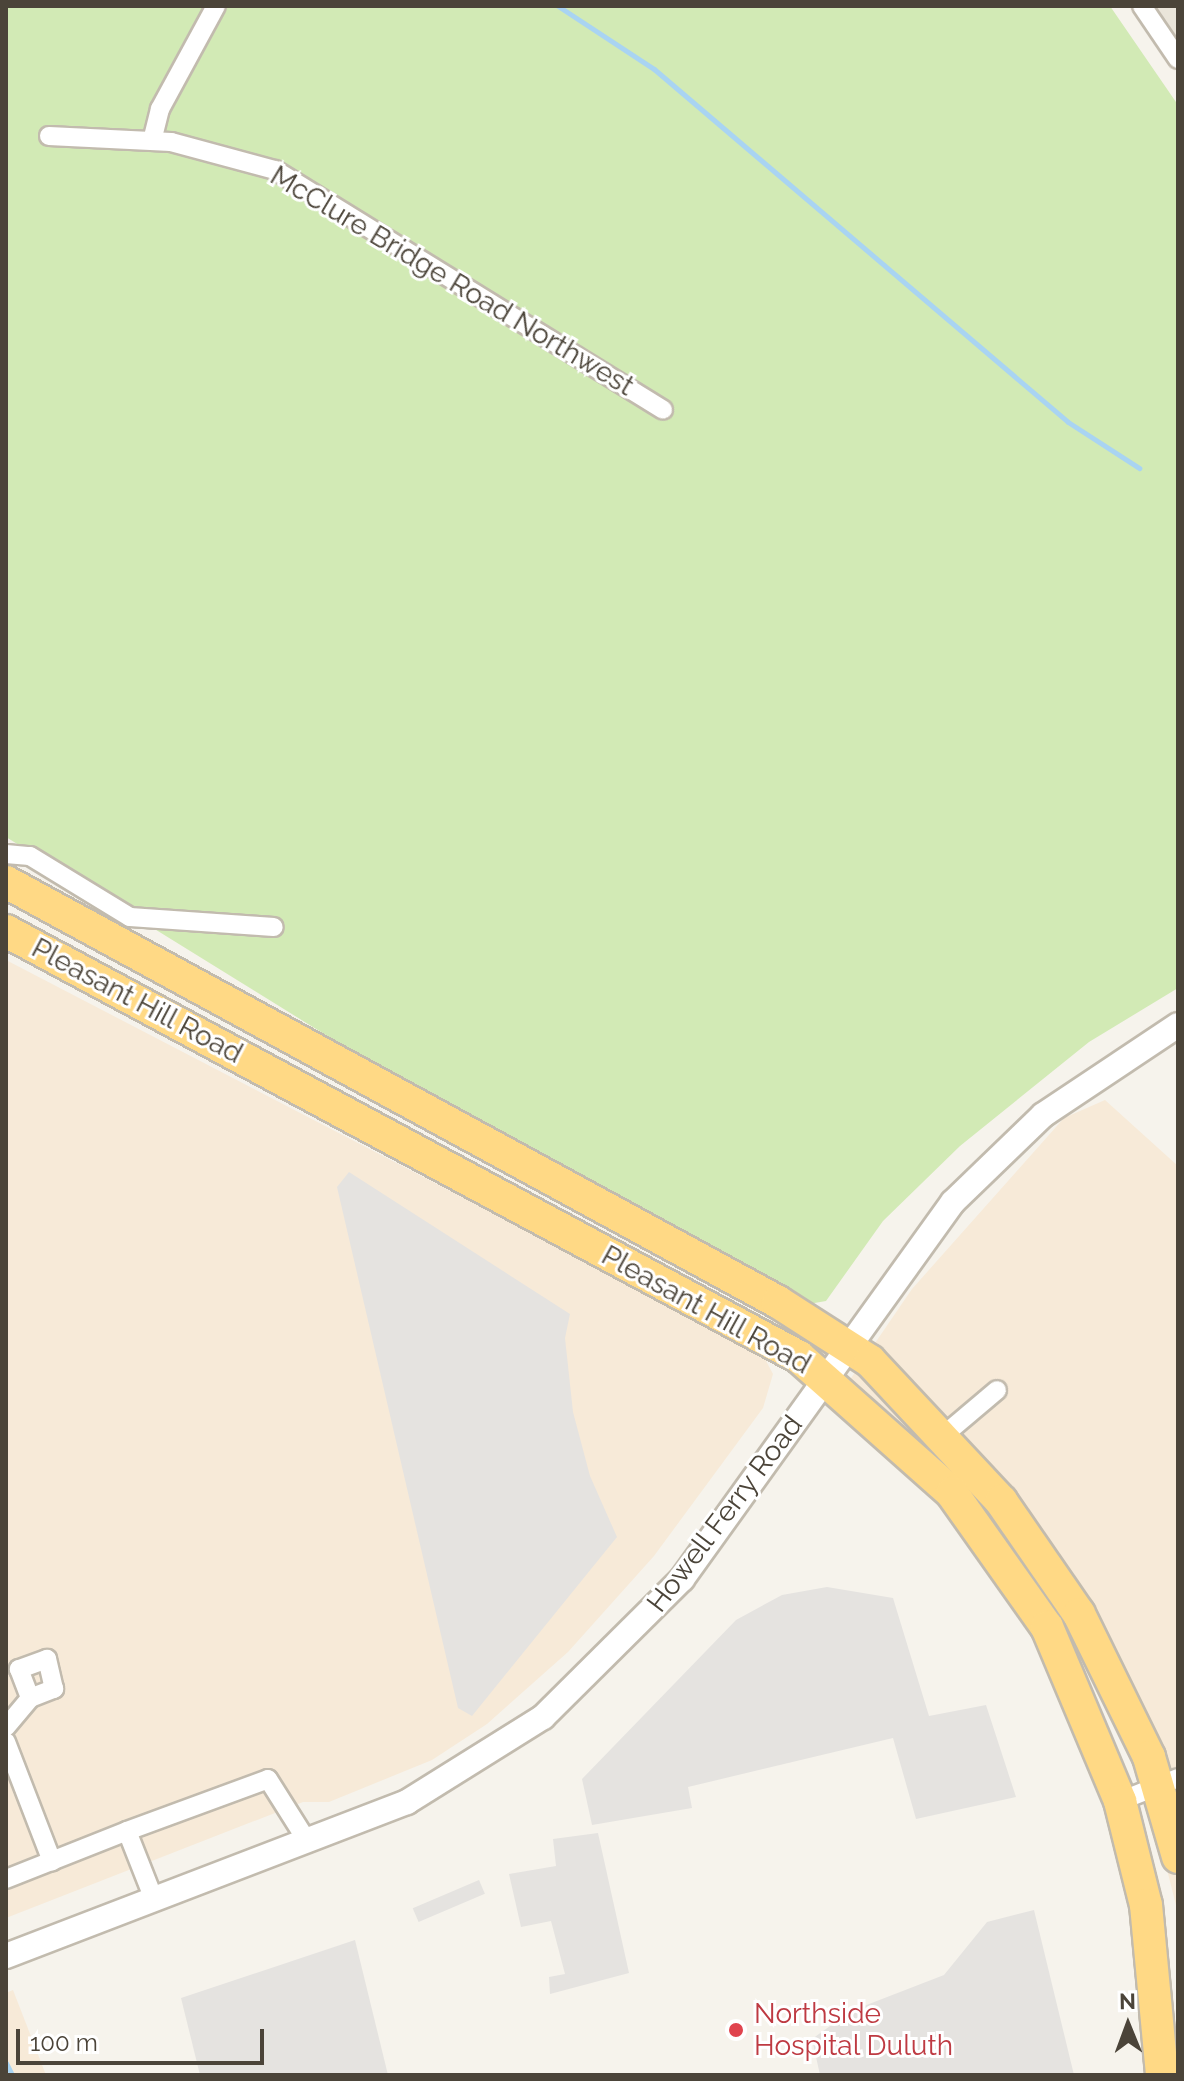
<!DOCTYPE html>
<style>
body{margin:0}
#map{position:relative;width:1184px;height:2081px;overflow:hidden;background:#f6f3ec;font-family:Raleway,sans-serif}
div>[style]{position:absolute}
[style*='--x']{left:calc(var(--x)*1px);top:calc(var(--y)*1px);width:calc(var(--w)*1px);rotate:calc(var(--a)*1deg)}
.residential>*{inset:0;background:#eae5da}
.commercial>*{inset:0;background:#f7ead8}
.green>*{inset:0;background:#d2eab5}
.parking>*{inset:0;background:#e5e3e0;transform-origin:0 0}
.stream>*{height:5px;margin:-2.5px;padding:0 2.5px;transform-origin:2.5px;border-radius:2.5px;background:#a9d4f2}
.roads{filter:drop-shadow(2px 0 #c2bbae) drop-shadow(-2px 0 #c2bbae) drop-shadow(0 2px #c2bbae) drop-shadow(0 -2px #c2bbae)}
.minor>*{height:18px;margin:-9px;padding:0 9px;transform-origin:9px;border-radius:9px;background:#fff}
.tertiary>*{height:24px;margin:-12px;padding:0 12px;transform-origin:12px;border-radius:12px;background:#fff}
.trunk>*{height:32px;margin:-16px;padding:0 16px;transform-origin:16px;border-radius:16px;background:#ffd985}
.dots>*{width:22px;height:22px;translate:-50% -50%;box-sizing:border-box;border:4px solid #fff;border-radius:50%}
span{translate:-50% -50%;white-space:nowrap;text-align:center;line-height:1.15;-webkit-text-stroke:6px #fff;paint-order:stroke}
.street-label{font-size:28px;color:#4b4439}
.health-label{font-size:28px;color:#be3a42}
.left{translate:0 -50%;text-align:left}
.frame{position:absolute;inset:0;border:8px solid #4b4439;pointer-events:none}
.north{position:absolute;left:1088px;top:1985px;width:80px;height:80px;-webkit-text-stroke:6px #fff;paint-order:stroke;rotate:359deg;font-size:22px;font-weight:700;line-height:32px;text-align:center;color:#4b4439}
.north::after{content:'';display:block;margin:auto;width:28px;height:36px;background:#4b4439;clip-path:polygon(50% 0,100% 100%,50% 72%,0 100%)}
.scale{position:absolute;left:16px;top:2029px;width:248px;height:36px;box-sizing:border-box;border:4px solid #4b4439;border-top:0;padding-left:10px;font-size:24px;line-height:28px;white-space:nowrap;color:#4b4439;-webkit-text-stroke:6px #fff;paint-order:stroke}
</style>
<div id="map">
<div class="residential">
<i style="clip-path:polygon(1153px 6px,1178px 6px,1178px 38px,1164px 19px)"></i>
</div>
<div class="commercial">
<i style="clip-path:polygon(6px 960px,654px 1297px,764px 1357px,773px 1374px,763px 1408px,654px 1556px,568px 1652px,487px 1724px,432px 1760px,329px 1802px,303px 1802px,6px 1918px)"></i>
<i style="clip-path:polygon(1105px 1100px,1178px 1166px,1178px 1913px,1144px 1779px,1077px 1640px,982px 1507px,847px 1384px,912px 1289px,1064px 1118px)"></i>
<i style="clip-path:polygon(13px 1990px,46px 2075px,6px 2075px,6px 1993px)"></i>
</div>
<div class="green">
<i style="clip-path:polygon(6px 6px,1110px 6px,1178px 105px,1178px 988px,1089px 1042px,960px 1146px,883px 1221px,826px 1301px,803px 1305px,497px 1141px,6px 837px)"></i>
</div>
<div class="parking">
<i style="clip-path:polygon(349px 1172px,570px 1314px,565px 1338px,573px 1412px,590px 1476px,617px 1537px,472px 1716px,458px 1708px,337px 1187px)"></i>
<i style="clip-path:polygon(827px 1587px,893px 1598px,929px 1716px,986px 1705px,1016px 1797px,916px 1819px,893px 1738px,688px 1787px,692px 1808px,592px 1825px,582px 1779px,736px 1620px,782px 1595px)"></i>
<i style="clip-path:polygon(598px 1833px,629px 1973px,550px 1994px,549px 1977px,565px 1974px,551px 1921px,521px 1927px,509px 1874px,556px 1866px,553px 1839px)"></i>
<i style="left:479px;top:1880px;width:15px;height:72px;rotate:67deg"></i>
<i style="clip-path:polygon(1034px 1910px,1074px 2075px,820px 2075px,812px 2039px,851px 2011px,944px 1975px,987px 1922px)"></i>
<i style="clip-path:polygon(355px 1940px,388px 2075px,200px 2075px,181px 1998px)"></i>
</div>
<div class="stream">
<i style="--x:558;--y:6;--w:115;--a:33.3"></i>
<i style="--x:654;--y:69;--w:544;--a:40.45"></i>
<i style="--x:1068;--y:422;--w:85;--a:32.9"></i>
<i style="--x:6;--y:2063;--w:13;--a:63"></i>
</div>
<div class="roads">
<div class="minor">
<i style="--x:1142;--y:6;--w:64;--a:55.8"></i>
<i style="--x:49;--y:136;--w:122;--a:2.8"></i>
<i style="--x:171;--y:142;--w:108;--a:15.1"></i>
<i style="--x:275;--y:170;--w:456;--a:31.7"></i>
<i style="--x:152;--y:141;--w:33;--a:-76"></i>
<i style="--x:160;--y:109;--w:117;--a:-61.5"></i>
<i style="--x:6;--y:854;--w:24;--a:5"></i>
<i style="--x:30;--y:856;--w:117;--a:31.4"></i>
<i style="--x:130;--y:917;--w:144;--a:4"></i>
<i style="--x:945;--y:1434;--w:68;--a:-40.2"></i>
<i style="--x:6;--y:1727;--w:38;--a:-50"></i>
<i style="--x:30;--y:1698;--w:26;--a:-21"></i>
<i style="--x:54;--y:1689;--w:31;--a:-103"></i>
<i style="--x:47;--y:1659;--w:30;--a:160"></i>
<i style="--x:19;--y:1669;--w:31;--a:69"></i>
<i style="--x:6;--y:1742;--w:128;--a:68.9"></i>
<i style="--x:1120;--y:1801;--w:62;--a:-21.6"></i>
<i style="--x:127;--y:1831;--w:150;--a:-20.2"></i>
<i style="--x:268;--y:1779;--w:73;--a:57.8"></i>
<i style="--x:6;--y:1879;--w:130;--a:-21.6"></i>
<i style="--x:127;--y:1831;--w:71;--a:68.5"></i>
</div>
<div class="tertiary">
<i style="--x:6;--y:1956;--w:430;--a:-21"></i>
<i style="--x:407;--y:1802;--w:160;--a:-32"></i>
<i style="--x:543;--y:1717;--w:196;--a:-44.8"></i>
<i style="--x:682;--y:1579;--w:464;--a:-54.3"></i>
<i style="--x:953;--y:1202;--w:125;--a:-44"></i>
<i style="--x:1043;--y:1115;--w:162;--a:-33.7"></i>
</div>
<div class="trunk">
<i style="--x:6;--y:882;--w:879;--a:28.55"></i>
<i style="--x:778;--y:1302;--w:109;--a:32.7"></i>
<i style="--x:870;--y:1361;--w:192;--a:46.9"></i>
<i style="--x:1001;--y:1501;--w:137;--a:55.4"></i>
<i style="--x:1079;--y:1614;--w:159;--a:63.9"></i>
<i style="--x:1149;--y:1757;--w:104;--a:73.8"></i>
<i style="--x:6;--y:931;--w:900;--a:28.24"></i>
<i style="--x:799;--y:1357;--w:205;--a:41.6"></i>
<i style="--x:952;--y:1493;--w:164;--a:54.7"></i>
<i style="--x:1047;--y:1627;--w:189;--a:67.2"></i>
<i style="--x:1120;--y:1801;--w:107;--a:76"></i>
<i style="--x:1146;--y:1905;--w:171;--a:84.6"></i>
</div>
</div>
<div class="dots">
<i style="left:736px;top:2030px;background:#e0444e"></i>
</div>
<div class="street-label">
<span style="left:452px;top:281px;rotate:31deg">McClure Bridge Road Northwest</span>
<span style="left:137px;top:1001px;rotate:28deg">Pleasant Hill Road</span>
<span style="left:706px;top:1310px;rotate:29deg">Pleasant Hill Road</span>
<span style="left:725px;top:1514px;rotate:-53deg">Howell Ferry Road</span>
</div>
<div class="health-label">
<span class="left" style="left:754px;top:2030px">Northside<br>Hospital Duluth</span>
</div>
<div class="frame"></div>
<div class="north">N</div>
<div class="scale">100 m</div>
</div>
